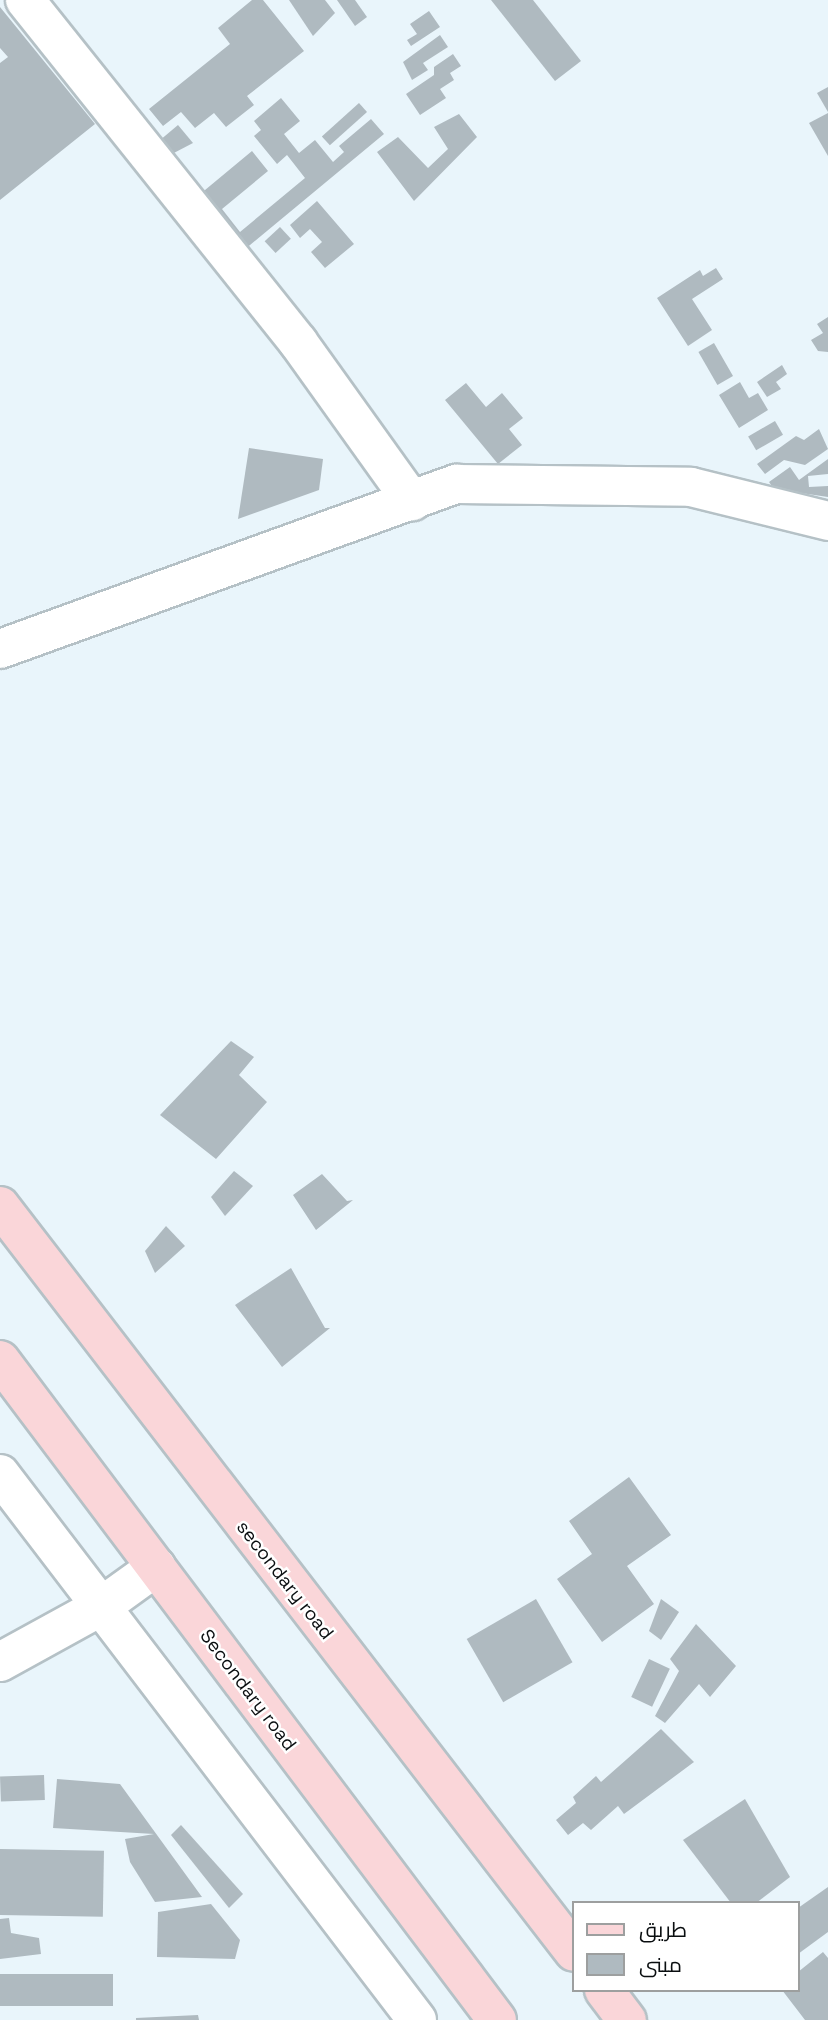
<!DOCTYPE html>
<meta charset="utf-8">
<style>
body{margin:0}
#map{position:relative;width:828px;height:2020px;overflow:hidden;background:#e9f5fb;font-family:"Space Grotesk",Cairo,sans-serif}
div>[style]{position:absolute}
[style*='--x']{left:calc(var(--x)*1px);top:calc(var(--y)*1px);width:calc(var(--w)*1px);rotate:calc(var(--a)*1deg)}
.building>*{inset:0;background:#afbac0;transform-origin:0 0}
.roads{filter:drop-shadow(2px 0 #b5c1c6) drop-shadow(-2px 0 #b5c1c6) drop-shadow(0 2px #b5c1c6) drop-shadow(0 -2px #b5c1c6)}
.minor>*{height:38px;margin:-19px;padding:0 19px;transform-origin:19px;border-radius:19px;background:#fff}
.major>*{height:38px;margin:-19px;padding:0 19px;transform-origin:19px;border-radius:19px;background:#fad6d9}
span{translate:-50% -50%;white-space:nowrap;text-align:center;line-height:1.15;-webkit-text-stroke:5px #fff;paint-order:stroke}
.street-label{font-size:19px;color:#0a0e10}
.legend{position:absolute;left:572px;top:1901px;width:228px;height:91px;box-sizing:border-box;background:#fff;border:2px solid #9d9f9f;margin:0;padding:9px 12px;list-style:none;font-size:21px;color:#0a0e10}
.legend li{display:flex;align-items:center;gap:14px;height:35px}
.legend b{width:35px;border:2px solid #9d9f9f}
</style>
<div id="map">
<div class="building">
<i style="clip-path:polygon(252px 0,263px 0,304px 51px,247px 96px,254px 105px,226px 127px,214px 113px,195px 128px,181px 112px,163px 126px,149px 109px,230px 44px,218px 28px)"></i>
<i style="clip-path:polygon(289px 0,325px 0,335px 13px,313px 36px)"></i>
<i style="clip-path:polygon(337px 0,355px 0,367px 17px,355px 26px)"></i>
<i style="clip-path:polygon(491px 0,533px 0,581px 61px,555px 81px)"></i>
<i style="clip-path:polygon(0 7px,95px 124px,0 200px,0 63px,8px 57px,0 48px)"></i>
<i style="clip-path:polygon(429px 11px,440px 27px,411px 46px,407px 40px,417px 34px,410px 24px)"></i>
<i style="clip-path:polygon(440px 35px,448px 47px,423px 63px,428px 70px,412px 80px,403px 62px)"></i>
<i style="clip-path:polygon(453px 54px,461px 66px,450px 73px,454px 80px,440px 89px,446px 98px,420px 115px,406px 94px,434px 75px,434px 67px)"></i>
<i style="clip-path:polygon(828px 87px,828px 112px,817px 93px)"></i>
<i style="clip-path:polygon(281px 98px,300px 121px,284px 134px,299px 153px,315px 140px,333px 162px,344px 152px,339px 146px,371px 119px,384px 134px,238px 255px,193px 200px,252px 151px,268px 171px,222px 209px,240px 232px,305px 178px,287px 155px,277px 164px,254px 136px,261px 130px,254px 121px)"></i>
<i style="left:359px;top:103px;width:12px;height:50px;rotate:48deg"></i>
<i style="clip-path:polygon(828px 113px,828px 156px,809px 123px)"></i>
<i style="clip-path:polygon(459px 114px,477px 137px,414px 201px,377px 152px,398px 137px,428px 168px,448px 149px,434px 127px)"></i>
<i style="clip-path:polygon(178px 125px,193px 143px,170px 155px,159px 141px)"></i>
<i style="clip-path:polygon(317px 201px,354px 244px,325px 268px,311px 252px,322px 242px,310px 229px,300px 238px,290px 225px)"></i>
<i style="left:280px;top:227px;width:16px;height:21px;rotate:47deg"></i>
<i style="clip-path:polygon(716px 268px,723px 279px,692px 299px,712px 330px,688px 346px,657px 298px,700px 270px,703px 276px)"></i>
<i style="clip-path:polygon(828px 317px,828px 352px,818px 351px,811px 340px,823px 333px,817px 324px)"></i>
<i style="left:714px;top:343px;width:38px;height:18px;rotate:60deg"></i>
<i style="clip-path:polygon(782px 365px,787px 374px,776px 382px,781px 389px,767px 397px,757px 382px)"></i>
<i style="clip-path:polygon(740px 382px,749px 398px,758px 393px,768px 410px,739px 428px,719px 395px)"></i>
<i style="clip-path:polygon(466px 383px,486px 407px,502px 393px,523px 418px,509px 429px,522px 445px,498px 464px,445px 400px)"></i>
<i style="left:775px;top:421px;width:16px;height:31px;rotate:60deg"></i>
<i style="clip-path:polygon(819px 429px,828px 449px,805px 465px,784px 460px,765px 474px,757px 464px,796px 436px,804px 440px)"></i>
<i style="clip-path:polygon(249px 448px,323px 459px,319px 490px,238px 519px)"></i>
<i style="clip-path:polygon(828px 459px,828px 474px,808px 476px,809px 487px,828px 486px,828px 497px,774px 489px,769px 482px,790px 467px,799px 480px)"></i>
<i style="clip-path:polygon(231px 1041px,254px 1057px,239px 1075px,267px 1102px,216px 1159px,160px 1115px)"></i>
<i style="clip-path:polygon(234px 1171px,253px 1186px,225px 1216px,211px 1197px)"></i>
<i style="clip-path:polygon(322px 1174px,347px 1201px,353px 1200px,316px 1230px,293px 1195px)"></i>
<i style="clip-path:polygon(166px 1226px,185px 1246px,155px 1273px,145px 1251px)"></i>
<i style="clip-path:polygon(291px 1268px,325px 1328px,330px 1328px,282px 1367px,235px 1305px)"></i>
<i style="clip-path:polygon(629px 1477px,671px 1535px,627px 1566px,654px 1604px,602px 1642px,557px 1579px,592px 1554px,569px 1521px)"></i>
<i style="left:536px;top:1599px;width:73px;height:80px;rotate:60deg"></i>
<i style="clip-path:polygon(661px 1599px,679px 1612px,661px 1640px,649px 1631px)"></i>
<i style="clip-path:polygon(696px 1624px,736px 1666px,710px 1697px,699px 1684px,665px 1723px,655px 1716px,679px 1671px,670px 1659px)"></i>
<i style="left:649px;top:1659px;width:23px;height:42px;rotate:25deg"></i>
<i style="clip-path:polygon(661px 1729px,694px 1762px,624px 1814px,618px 1806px,591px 1830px,583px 1823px,568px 1835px,556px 1820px,576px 1803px,573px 1797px,596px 1776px,601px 1782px)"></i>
<i style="left:44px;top:1775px;width:25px;height:44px;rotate:88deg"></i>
<i style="clip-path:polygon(57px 1779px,120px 1784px,202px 1897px,155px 1902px,130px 1862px,125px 1839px,154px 1834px,53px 1828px)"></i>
<i style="clip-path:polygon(745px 1799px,790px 1877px,756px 1903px,731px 1903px,683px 1840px)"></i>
<i style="clip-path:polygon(181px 1825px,243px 1894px,229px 1908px,171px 1835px)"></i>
<i style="left:0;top:1849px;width:104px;height:66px;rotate:1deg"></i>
<i style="clip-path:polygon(828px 1887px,828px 1932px,798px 1954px,798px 1908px)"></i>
<i style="clip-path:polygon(211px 1904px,240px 1940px,235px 1959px,157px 1957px,158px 1912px)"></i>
<i style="clip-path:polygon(9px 1918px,11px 1933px,39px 1938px,41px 1954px,0 1959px,0 1919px)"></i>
<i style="clip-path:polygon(823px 1952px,828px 1958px,828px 2020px,805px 2020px,782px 1990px,798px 1990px,798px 1972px)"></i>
<i style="left:113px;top:1974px;width:32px;height:113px;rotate:90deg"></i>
<i style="clip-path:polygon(198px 2015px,199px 2020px,136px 2020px,136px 2018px)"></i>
</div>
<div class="roads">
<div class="minor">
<i style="--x:25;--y:0;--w:438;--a:51.4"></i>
<i style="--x:298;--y:342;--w:196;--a:54.4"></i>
<i style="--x:0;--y:649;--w:486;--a:-19.9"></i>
<i style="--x:457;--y:484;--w:234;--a:0.7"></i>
<i style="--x:691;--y:487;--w:141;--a:13.9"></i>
<i style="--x:0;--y:1474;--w:687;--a:52.63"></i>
<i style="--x:0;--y:1662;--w:116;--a:-28.8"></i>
<i style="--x:102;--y:1606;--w:67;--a:-35.8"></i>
</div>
<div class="major">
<i style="--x:0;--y:1206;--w:941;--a:52.42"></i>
<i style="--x:0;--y:1360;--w:826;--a:53.02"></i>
<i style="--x:604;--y:1990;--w:38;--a:53"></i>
</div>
</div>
<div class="street-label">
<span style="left:285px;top:1580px;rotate:52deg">secondary road</span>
<span style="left:248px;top:1690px;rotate:53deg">Secondary road</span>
</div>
<ul class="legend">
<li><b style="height:9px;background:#fad6d9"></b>طريق</li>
<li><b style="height:19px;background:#afbac0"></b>مبنى</li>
</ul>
</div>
